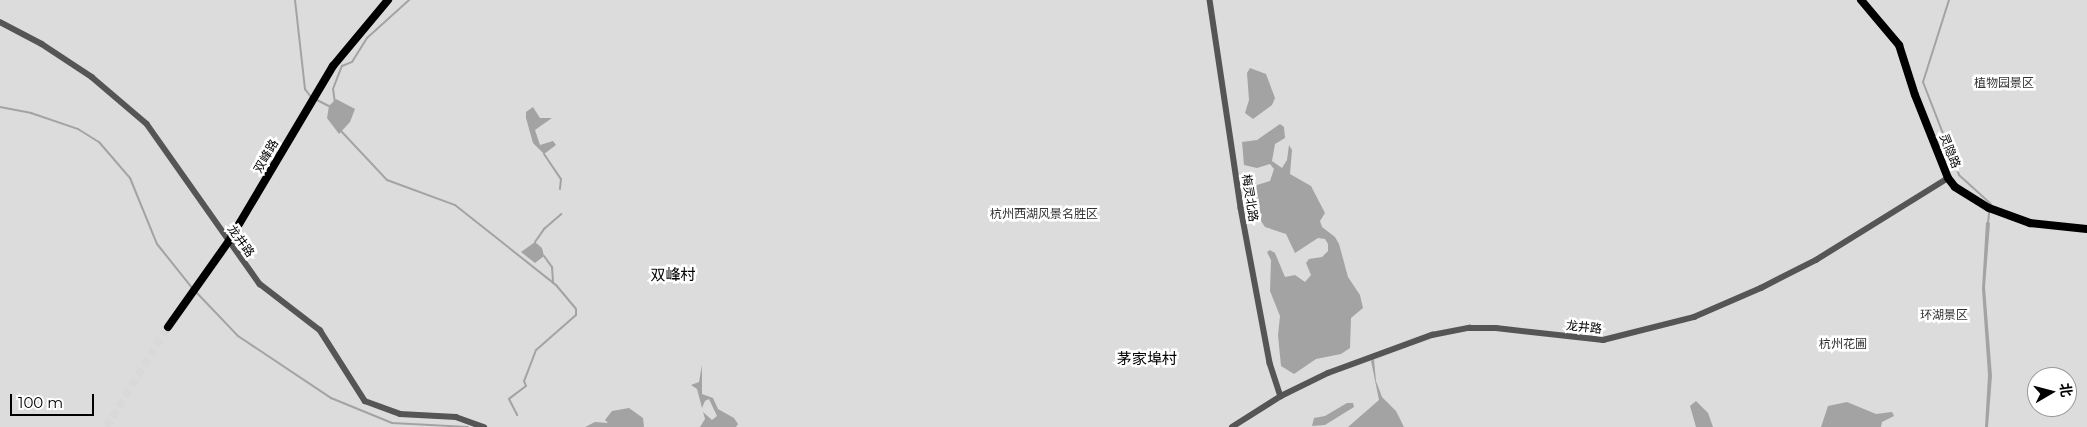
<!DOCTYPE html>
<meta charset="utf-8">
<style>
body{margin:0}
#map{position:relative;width:2087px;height:427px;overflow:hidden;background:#fff;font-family:Montserrat,"Noto Sans SC",sans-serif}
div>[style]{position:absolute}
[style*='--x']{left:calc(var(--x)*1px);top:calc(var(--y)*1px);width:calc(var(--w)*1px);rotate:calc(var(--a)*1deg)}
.green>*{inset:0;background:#dcdcdc}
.water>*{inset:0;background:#a3a3a3}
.stream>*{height:2px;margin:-1px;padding:0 1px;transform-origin:1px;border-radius:1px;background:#a3a3a3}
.major-tunnel>*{height:8px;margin-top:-4px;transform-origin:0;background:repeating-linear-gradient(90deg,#d9d9d9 0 8px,transparent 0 12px)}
.minor>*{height:5.5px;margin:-2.75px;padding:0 2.75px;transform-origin:2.75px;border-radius:2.75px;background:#555}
.major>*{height:8px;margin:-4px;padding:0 4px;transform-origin:4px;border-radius:4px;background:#000}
span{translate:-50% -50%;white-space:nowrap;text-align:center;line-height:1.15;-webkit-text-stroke:5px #fff;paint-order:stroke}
.park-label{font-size:12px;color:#333}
.street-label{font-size:12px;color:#000}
.quarter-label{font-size:15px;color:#000}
.north{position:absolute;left:2027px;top:367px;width:50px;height:50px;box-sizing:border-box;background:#fff;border:1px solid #999;border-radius:50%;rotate:82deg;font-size:14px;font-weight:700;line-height:20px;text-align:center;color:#000}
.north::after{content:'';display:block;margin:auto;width:18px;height:22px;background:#000;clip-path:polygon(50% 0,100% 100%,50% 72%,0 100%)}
.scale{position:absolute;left:10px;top:394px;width:84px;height:22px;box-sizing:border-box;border:2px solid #000;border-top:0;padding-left:6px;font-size:15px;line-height:18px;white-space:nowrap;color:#000;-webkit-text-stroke:4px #fff;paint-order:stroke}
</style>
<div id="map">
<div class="green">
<i style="clip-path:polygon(evenodd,0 0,2087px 0,2087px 427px,0 427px,0 0,2037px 377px,2067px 377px,2067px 407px,2037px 407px,2037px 377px)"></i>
</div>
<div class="water">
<i style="clip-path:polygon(1250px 68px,1266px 74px,1275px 98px,1272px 105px,1253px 119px,1245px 113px,1249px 100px,1247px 73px)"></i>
<i style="clip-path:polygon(336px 99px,355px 109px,350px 122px,339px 134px,327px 118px,329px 106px)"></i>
<i style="clip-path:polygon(533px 107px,540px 118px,552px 118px,535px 130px,540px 145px,553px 141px,556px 145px,544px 154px,533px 143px,526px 118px,526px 112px)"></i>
<i style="clip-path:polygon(1280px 124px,1284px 127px,1285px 138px,1275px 144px,1272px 161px,1282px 168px,1287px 160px,1289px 145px,1292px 150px,1290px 174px,1311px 186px,1325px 213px,1320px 221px,1322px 227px,1335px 237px,1339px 244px,1348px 277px,1360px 295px,1363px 308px,1351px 318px,1350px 348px,1341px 354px,1316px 359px,1294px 374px,1281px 366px,1278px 335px,1280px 316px,1270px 291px,1271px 260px,1267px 252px,1270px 250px,1275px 253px,1285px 277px,1295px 275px,1305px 282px,1311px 275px,1306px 263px,1309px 259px,1322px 257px,1328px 251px,1328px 244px,1325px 239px,1318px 238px,1295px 253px,1286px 234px,1265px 227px,1261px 221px,1255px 191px,1257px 185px,1270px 181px,1274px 169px,1270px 164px,1257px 168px,1244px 165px,1242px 142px,1257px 140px)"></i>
<i style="clip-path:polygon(1986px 222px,1990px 223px,1985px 287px,1992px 376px,1988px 427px,1985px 427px,1988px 375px,1982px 289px)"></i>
<i style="clip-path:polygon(535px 242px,542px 248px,544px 256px,535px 263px,521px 252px)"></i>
<i style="clip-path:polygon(1374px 359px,1376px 381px,1382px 397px,1396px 411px,1404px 427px,1348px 427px,1379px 400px,1371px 361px)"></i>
<i style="clip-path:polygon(702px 365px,702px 394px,713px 398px,718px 409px,734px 418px,738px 424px,736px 427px,700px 427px,705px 419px,703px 412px,712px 420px,717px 416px,709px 399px,705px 401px,702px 408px,697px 389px,691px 385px,699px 382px)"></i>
<i style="clip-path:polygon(1696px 401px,1708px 413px,1713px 427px,1696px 427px,1690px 406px)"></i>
<i style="clip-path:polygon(1847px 402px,1876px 414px,1892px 412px,1894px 416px,1882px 422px,1881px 427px,1821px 427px,1828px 406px)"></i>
<i style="clip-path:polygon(1347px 403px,1353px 403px,1354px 407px,1325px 425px,1312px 426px,1314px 418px,1325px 416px)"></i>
<i style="clip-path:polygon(629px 408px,643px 418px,644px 427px,585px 427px,595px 422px,608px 423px,605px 420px,612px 411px)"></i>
</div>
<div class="stream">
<i style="--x:295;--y:0;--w:90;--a:83.6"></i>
<i style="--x:305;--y:89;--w:10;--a:53"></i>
<i style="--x:1949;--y:0;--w:86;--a:107.6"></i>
<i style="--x:1923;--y:82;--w:100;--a:68.8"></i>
<i style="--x:1959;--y:175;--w:43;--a:42.2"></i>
<i style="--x:315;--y:99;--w:16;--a:27"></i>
<i style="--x:335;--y:103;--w:14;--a:-98"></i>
<i style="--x:333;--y:89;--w:25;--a:-69"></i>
<i style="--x:342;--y:66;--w:11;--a:-22"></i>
<i style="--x:352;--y:62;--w:28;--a:-58"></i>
<i style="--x:367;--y:38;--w:57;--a:-42.1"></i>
<i style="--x:0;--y:107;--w:32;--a:11"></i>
<i style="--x:31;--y:113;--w:50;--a:18.8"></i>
<i style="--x:78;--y:129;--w:25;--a:32"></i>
<i style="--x:99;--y:142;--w:48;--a:49.3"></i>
<i style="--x:130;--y:178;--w:71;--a:67.8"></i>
<i style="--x:157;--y:244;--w:58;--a:51.3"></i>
<i style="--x:341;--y:131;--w:67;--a:46.8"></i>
<i style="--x:387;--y:180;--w:72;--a:20.2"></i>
<i style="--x:455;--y:205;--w:129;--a:38.4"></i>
<i style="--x:556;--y:285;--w:31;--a:50"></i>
<i style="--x:576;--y:309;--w:6;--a:90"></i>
<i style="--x:576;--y:315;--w:53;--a:138.8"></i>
<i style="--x:536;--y:350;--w:33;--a:111"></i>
<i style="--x:524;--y:381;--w:5;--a:68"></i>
<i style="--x:526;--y:386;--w:21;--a:143"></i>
<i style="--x:509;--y:399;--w:18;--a:63"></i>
<i style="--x:544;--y:154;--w:30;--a:56"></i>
<i style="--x:561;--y:179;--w:10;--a:96"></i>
<i style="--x:1988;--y:223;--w:10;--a:-84"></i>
<i style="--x:535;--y:242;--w:16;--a:-55"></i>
<i style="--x:544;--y:229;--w:23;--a:-41"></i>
<i style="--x:544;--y:256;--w:14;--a:54"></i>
<i style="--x:552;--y:267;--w:16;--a:86"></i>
<i style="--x:196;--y:292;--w:61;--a:46.3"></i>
<i style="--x:238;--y:336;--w:112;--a:33.7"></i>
<i style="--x:331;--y:398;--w:66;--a:22.3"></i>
<i style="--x:392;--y:423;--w:76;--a:3"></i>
</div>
<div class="major-tunnel">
<i style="--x:106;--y:427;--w:118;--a:-58.2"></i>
</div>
<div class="minor">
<i style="--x:1210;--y:0;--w:210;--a:81.5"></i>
<i style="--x:1241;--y:208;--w:158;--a:79.4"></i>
<i style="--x:1270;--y:363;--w:35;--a:72"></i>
<i style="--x:0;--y:22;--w:47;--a:27.6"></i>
<i style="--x:42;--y:44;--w:60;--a:33.4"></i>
<i style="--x:92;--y:77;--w:72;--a:40.5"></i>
<i style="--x:147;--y:124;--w:196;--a:54.8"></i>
<i style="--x:260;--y:284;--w:76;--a:37.5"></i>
<i style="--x:320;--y:330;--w:84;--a:57.6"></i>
<i style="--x:365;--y:401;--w:37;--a:20"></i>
<i style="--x:400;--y:414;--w:56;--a:3.1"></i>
<i style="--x:456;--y:417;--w:30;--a:20"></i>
<i style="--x:1232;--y:427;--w:58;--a:-32.3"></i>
<i style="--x:1281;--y:396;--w:52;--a:-26.1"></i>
<i style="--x:1328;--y:373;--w:111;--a:-20.1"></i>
<i style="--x:1432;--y:335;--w:38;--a:-11"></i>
<i style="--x:1469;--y:328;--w:27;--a:0"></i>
<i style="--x:1496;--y:328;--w:108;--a:6.4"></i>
<i style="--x:1603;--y:340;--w:94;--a:-14.2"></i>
<i style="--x:1694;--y:317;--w:73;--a:-23.4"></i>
<i style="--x:1761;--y:288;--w:62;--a:-27"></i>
<i style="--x:1816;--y:260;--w:155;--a:-31.8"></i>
</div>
<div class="major">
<i style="--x:1861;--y:0;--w:59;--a:49.8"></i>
<i style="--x:1899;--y:45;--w:52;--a:72.3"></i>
<i style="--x:1915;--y:95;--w:89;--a:68.3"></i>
<i style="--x:1948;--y:178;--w:11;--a:52"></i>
<i style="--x:1955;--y:187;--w:40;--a:32"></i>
<i style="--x:1989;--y:208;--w:44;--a:20.1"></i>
<i style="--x:2030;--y:223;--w:57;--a:6"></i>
<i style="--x:168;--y:327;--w:105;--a:-54.7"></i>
<i style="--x:229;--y:241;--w:204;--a:-59.3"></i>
<i style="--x:333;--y:66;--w:86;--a:-50.2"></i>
</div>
<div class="park-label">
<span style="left:2004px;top:83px">植物园景区</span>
<span style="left:1044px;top:214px">杭州西湖风景名胜区</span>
<span style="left:1944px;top:315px">环湖景区</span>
<span style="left:1843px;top:344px">杭州花圃</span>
</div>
<div class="street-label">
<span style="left:1950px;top:151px;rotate:68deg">灵隐路</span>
<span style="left:266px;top:156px;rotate:-60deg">双峰路</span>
<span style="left:1250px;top:198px;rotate:81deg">梅灵北路</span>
<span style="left:241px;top:241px;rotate:54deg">龙井路</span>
<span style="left:1584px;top:327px;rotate:6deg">龙井路</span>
</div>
<div class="quarter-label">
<span style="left:673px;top:275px">双峰村</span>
<span style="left:1147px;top:359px">茅家埠村</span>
</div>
<div class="north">北</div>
<div class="scale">100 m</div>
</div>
